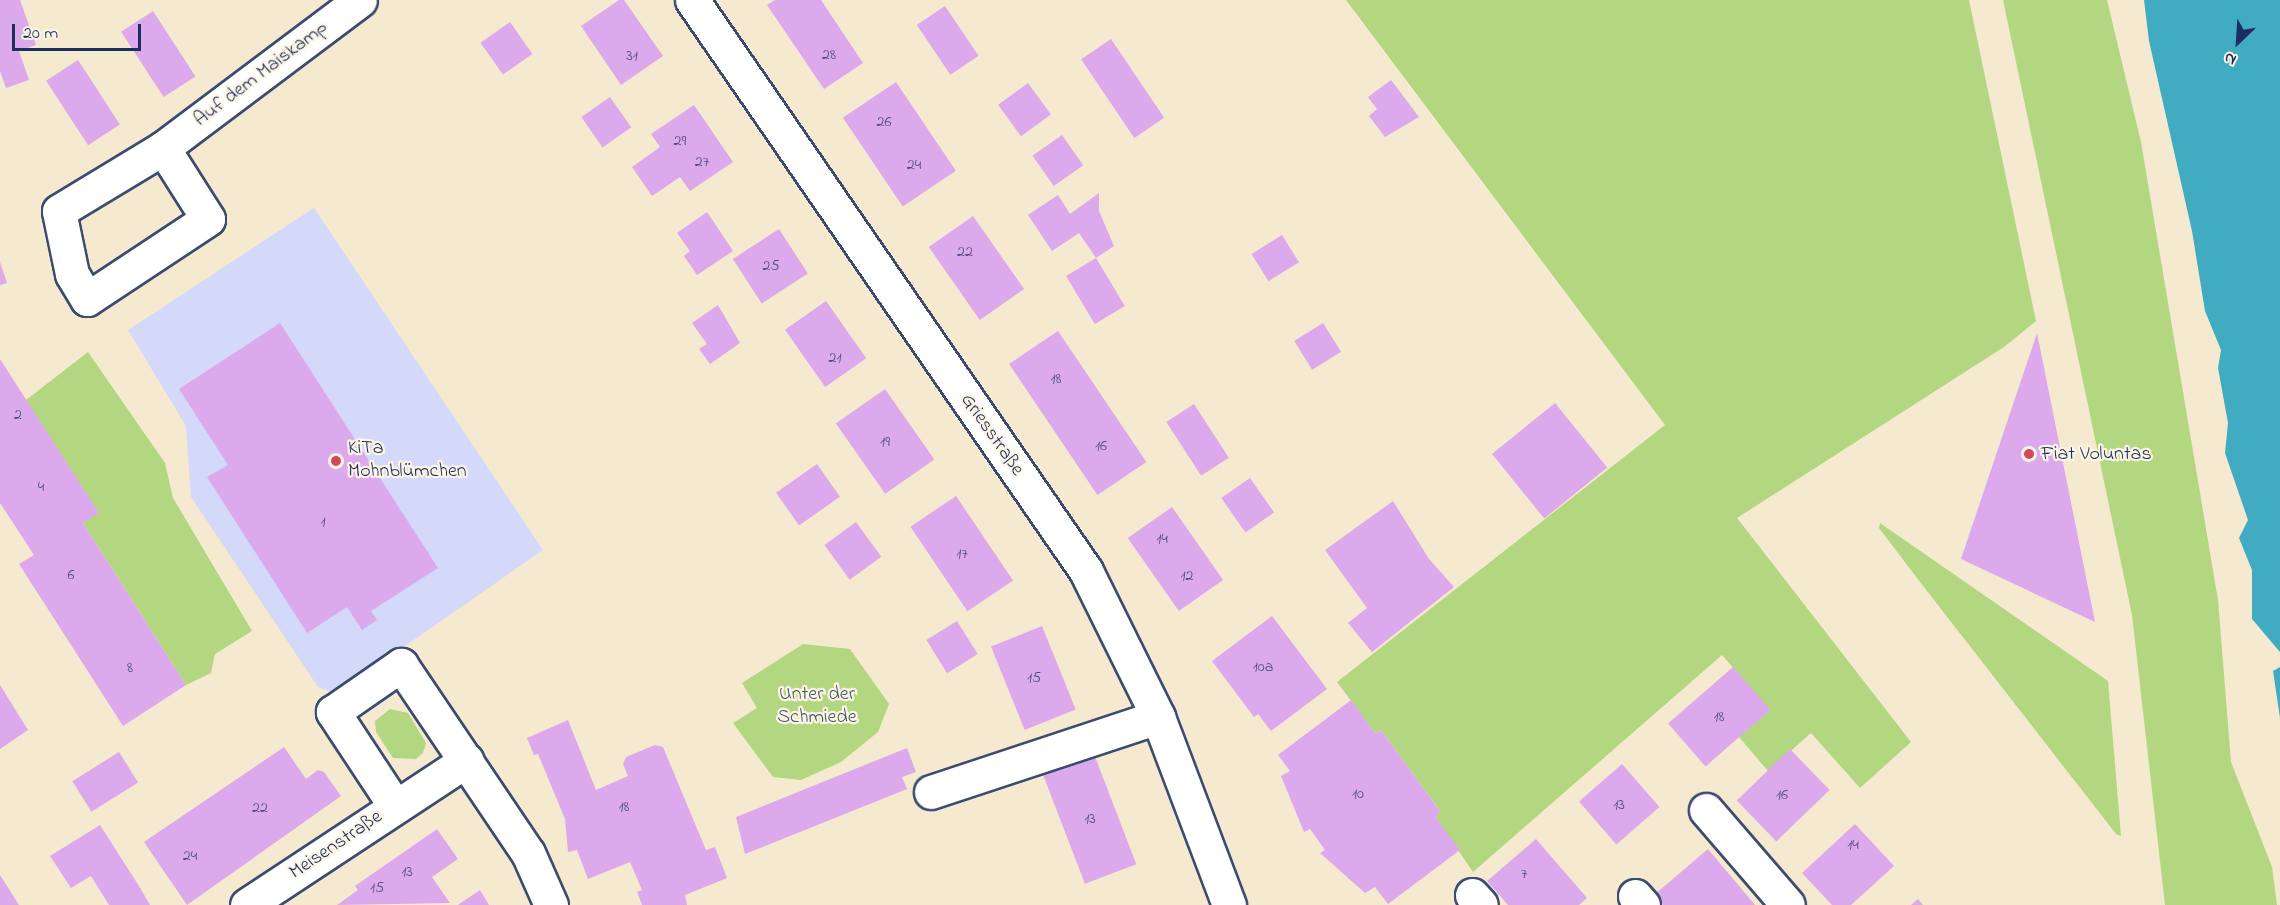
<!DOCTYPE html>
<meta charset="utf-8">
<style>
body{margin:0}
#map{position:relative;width:2280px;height:905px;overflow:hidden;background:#f5e9d0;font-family:"Indie Flower",sans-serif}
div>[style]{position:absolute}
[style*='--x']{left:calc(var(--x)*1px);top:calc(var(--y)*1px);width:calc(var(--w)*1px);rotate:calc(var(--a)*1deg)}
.built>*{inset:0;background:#d4d8f9}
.green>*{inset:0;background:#b3d780}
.water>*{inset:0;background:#41abc1}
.building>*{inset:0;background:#dca9ec;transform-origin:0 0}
.roads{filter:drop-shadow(2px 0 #3c4b6f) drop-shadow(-2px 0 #3c4b6f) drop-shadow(0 2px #3c4b6f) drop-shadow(0 -2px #3c4b6f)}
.minor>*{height:33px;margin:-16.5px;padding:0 16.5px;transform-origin:16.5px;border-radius:16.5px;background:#fff}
.dots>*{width:16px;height:16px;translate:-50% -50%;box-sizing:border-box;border:3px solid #fcf5e5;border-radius:50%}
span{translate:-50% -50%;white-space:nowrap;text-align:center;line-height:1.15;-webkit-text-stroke:4.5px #fcf5e5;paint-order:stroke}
.number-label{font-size:16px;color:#4b4e82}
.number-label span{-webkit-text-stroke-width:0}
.street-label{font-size:20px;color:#1b2f5e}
.poi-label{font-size:20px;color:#1b2f5e}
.left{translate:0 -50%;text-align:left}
.park-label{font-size:20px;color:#415966}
.north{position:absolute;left:2208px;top:12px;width:60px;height:60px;-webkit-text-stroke:4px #fcf5e5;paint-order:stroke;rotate:205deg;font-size:16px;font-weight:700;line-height:24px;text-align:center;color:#1b2f5e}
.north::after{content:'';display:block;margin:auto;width:21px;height:27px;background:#1b2f5e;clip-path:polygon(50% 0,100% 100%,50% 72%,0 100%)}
.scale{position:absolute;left:12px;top:24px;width:129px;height:27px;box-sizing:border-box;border:3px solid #1b2f5e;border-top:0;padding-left:8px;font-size:18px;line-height:21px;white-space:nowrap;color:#1b2f5e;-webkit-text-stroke:4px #fcf5e5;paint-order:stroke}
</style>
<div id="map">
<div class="built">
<i style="clip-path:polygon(314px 208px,543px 550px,336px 694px,318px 687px,191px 497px,186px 426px,128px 330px)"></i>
</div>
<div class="green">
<i style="clip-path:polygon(1346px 0,1969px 0,2036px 321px,2004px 347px,1737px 518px,1911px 742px,1860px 788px,1811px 733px,1768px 771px,1739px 737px,1770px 710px,1722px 655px,1473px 872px,1436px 818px,1440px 811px,1381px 730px,1375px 733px,1337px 682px,1665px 425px)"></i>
<i style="clip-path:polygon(2003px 0,2107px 0,2141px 142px,2218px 600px,2231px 762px,2272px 867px,2277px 905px,2165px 905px,2132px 615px)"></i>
<i style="clip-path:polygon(88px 352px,165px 463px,173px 498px,252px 631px,215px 654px,211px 673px,186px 685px,83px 523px,98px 512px,26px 400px)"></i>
<i style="clip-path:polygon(1880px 523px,2108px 681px,2121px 836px,2116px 834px,1920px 582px,1879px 528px)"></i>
<i style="clip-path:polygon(803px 644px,850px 649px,889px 704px,878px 732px,841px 762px,801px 780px,773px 777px,733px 723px,757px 708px,742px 683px)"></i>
<i style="clip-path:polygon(390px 709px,408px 713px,426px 743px,423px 753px,416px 759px,393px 758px,376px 732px,375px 721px)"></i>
</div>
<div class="water">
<i style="clip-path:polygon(2144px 0,2280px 0,2280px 652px,2252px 619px,2252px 570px,2239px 538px,2248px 520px,2225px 453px,2228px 423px,2218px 368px,2221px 350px,2205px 311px,2192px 231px,2149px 41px)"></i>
<i style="clip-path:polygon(2280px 667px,2280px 718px,2273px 671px)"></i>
</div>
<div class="building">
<i style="clip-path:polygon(0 0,20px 0,36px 45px,19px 51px,29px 80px,6px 88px,0 71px)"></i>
<i style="clip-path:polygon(619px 0,624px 0,663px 56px,621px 85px,581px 26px)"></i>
<i style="clip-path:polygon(775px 0,821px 0,863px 63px,824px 89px,767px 5px)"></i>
<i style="left:945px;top:6px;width:60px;height:34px;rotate:56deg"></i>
<i style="left:153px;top:11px;width:78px;height:38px;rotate:57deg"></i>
<i style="left:510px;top:22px;width:39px;height:36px;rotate:55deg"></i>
<i style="left:1111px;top:39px;width:95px;height:36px;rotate:56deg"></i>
<i style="left:78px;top:60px;width:77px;height:38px;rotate:57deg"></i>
<i style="clip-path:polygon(1391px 80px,1419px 117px,1385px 137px,1369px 116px,1377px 109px,1368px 97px)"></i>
<i style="left:896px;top:82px;width:107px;height:64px;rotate:56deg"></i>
<i style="left:1028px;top:83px;width:39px;height:37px;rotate:54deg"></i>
<i style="left:610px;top:97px;width:37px;height:35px;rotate:55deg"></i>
<i style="clip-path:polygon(694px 105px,733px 162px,690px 191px,680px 177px,652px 196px,632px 167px,660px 147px,651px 134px)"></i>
<i style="left:1062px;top:135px;width:37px;height:36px;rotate:55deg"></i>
<i style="clip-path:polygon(1099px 193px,1099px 211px,1114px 246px,1096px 258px,1079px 233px,1052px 251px,1028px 215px,1058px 195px,1070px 214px)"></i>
<i style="clip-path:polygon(707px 212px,733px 251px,697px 275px,684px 256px,690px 251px,677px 233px)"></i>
<i style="left:973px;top:216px;width:89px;height:54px;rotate:55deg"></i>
<i style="left:779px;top:229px;width:53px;height:55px;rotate:57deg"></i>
<i style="left:1282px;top:235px;width:32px;height:36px;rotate:58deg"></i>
<i style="left:1096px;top:258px;width:56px;height:35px;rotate:59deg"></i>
<i style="clip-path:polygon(0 262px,7px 283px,0 285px)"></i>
<i style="left:826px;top:301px;width:70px;height:50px;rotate:55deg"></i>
<i style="clip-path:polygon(718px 305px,740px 343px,710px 364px,699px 349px,707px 344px,692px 323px)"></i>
<i style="clip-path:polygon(280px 323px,438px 568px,371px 611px,377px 620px,362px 630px,347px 607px,307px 633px,207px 477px,228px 465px,179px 389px)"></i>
<i style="left:1323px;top:323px;width:34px;height:34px;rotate:58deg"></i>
<i style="left:1058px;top:331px;width:158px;height:59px;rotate:56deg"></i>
<i style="clip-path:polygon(2037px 333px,2095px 622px,1961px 559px)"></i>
<i style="clip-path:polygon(0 359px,99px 513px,83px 523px,186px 685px,123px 726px,19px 564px,34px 555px,0 503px)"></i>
<i style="left:885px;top:389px;width:86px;height:60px;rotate:55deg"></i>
<i style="left:1555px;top:403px;width:83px;height:81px;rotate:51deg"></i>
<i style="left:1194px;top:404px;width:64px;height:33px;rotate:57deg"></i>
<i style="left:817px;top:464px;width:40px;height:50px;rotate:55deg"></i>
<i style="left:1250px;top:478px;width:42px;height:35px;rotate:55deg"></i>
<i style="left:956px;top:496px;width:102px;height:55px;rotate:56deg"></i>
<i style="clip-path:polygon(1393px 501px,1429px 559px,1454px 587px,1372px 652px,1348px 623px,1367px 608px,1325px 550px)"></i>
<i style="left:1172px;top:507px;width:89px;height:54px;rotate:55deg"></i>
<i style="left:856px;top:522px;width:43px;height:39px;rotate:54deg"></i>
<i style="clip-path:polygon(1272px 616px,1327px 689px,1271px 731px,1258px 714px,1254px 717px,1212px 661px)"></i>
<i style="left:957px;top:621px;width:39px;height:36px;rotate:58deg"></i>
<i style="left:1042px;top:626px;width:90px;height:55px;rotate:68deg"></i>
<i style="left:1733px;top:667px;width:57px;height:86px;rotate:49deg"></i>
<i style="clip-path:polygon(0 685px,28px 730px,0 749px)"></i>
<i style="clip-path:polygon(1351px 700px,1375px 733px,1381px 730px,1440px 811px,1436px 818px,1460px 850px,1388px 904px,1375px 887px,1365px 893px,1320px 853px,1325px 850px,1310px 829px,1304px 832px,1281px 776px,1290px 771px,1278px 755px)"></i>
<i style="clip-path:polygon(568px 720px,596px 790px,628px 776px,623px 764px,626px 757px,655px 745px,663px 747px,706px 850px,715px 847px,727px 878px,685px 895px,687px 905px,642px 905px,637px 892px,642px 890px,630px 862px,588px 879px,577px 850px,568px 852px,565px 819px,538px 754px,534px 755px,527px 738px)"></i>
<i style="clip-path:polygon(284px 747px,306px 779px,318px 770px,324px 772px,341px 796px,187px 905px,144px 842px)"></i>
<i style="clip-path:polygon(907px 748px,916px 772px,902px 777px,907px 789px,745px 854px,736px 817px)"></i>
<i style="left:1790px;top:749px;width:57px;height:74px;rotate:46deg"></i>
<i style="left:119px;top:752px;width:36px;height:55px;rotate:58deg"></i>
<i style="left:1094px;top:754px;width:118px;height:55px;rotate:69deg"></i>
<i style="left:1622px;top:764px;width:57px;height:57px;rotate:49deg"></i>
<i style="clip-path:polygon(1855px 824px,1894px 866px,1851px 905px,1832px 905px,1802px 873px)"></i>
<i style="clip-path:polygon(100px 825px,139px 886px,150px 905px,109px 905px,91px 876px,71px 888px,50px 856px)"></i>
<i style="clip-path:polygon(437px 829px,458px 859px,432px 877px,450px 903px,337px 905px,358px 890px,355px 886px)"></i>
<i style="clip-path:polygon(1536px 839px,1587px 898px,1579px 905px,1508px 905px,1487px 881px)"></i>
<i style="clip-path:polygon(1708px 849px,1755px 905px,1663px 905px,1654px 895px)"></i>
<i style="clip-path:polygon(0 875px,19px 905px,0 905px)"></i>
<i style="clip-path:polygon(480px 890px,489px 905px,458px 905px)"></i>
<i style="clip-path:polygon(1918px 899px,1923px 905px,1911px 905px)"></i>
</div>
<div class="roads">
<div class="minor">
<i style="--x:692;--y:0;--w:694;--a:55.39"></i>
<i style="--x:1086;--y:571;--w:163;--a:63.7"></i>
<i style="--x:1158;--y:717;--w:201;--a:69.3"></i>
<i style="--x:163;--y:148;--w:84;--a:57.6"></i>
<i style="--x:208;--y:219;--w:145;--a:146.5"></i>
<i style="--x:87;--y:299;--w:29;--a:-121"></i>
<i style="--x:72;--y:274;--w:64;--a:-101.7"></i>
<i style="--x:59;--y:211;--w:122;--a:-31.2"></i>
<i style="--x:163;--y:148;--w:246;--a:-36.9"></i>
<i style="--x:931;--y:792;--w:239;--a:-18.3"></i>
<i style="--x:395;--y:806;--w:113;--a:-123.4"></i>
<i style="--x:333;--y:712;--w:83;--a:-34.7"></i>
<i style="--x:401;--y:665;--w:227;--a:56"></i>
<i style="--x:528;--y:853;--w:57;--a:66.1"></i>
<i style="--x:1706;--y:810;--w:125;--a:49.2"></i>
<i style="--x:1472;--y:895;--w:13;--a:48"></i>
<i style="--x:1635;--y:896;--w:12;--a:48"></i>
<i style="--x:247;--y:905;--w:263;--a:-33.4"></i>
</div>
</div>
<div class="dots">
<i style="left:2029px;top:454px;background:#d1495b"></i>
<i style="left:336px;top:461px;background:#d1495b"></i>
</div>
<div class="number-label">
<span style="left:829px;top:55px">28</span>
<span style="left:632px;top:56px">31</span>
<span style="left:884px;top:122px">26</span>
<span style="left:680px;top:141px">29</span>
<span style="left:702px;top:162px">27</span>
<span style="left:914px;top:165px">24</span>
<span style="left:965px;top:252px">22</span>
<span style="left:771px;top:266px">25</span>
<span style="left:835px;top:358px">21</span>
<span style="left:1056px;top:379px">18</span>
<span style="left:18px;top:415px">2</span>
<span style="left:885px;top:442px">19</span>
<span style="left:1101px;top:446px">16</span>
<span style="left:41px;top:487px">4</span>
<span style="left:323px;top:522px">1</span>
<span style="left:1162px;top:539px">14</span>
<span style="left:962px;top:554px">17</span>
<span style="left:71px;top:575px">6</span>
<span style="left:1187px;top:576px">12</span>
<span style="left:1263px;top:667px">10a</span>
<span style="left:130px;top:668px">8</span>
<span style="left:1034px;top:678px">15</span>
<span style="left:1719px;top:717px">18</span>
<span style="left:1358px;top:794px">10</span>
<span style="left:1782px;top:795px">16</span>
<span style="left:1619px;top:805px">13</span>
<span style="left:624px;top:807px">18</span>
<span style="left:260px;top:808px">22</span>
<span style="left:1090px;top:819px">13</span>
<span style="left:1853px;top:845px">14</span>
<span style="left:190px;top:856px">24</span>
<span style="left:407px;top:872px">13</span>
<span style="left:1524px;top:874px">7</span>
<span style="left:377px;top:888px">15</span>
</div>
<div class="street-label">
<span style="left:261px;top:74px;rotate:-37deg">Auf dem Maiskamp</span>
<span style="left:992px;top:435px;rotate:55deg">Griesstraße</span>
<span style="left:336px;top:845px;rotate:-34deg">Meisenstraße</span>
</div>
<div class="poi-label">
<span class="left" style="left:348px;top:460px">KiTa<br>Mohnblümchen</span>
<span class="left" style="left:2041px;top:454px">Fiat Voluntas</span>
</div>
<div class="park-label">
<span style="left:817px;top:706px">Unter der<br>Schmiede</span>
</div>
<div class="north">N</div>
<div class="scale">20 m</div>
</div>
